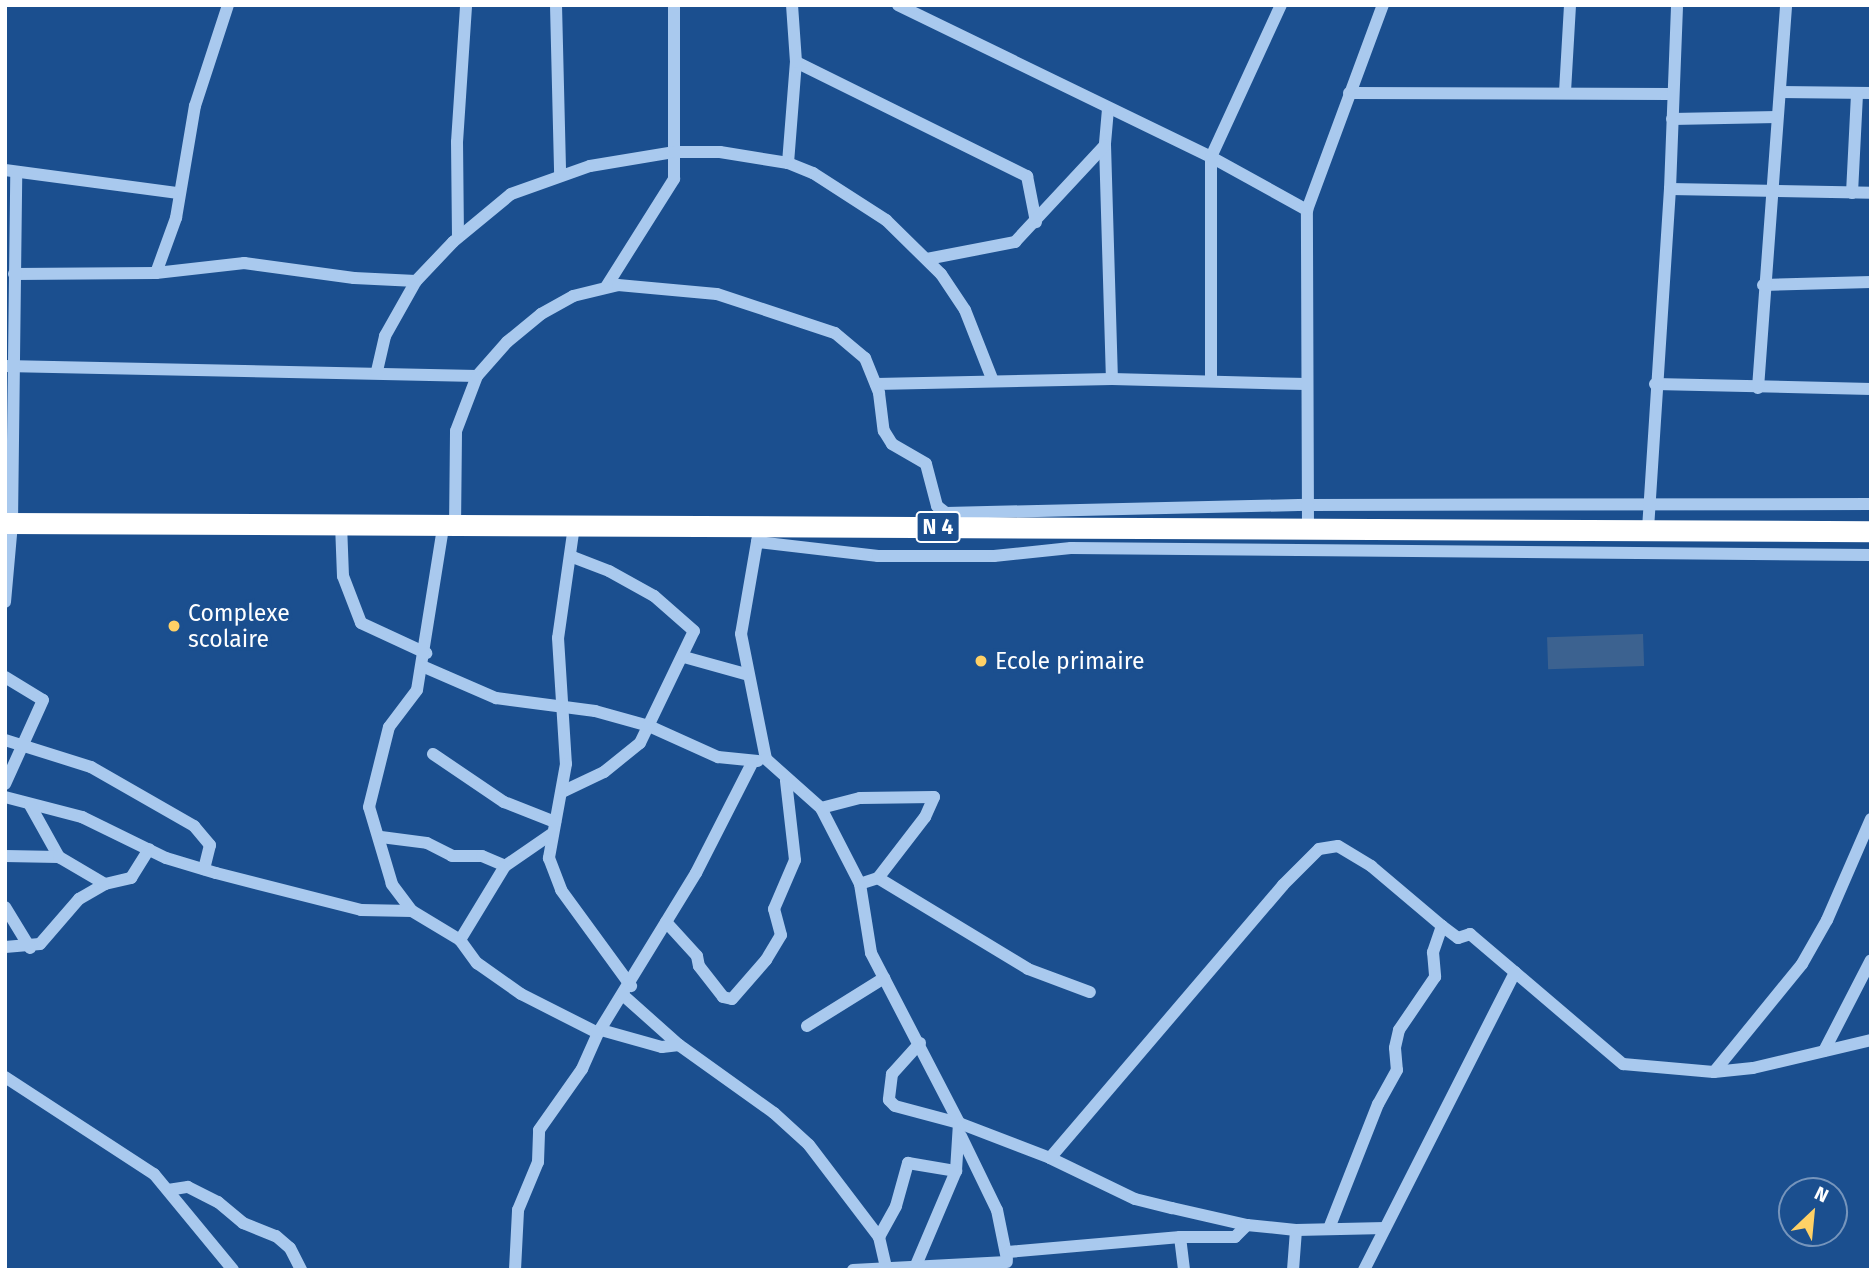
<!DOCTYPE html>
<style>
body{margin:0}
#map{position:relative;width:1876px;height:1275px;overflow:hidden;background:#1b4f8f;font-family:"Fira Sans",sans-serif}
div>[style]{position:absolute}
[style*='--x']{left:calc(var(--x)*1px);top:calc(var(--y)*1px);width:calc(var(--w)*1px);rotate:calc(var(--a)*1deg)}
.water>*{inset:0;background:#3c6290;transform-origin:0 0}
.minor>*{height:12px;margin:-6px;padding:0 6px;transform-origin:6px;border-radius:6px;background:#a9c9ee}
.highway>*{height:21px;margin:-10.5px;padding:0 10.5px;transform-origin:10.5px;border-radius:10.5px;background:#fff}
.dots>*{width:19px;height:19px;translate:-50% -50%;box-sizing:border-box;border:4px solid #1b4f8f;border-radius:50%}
span{translate:-50% -50%;white-space:nowrap;text-align:center;line-height:1.15;-webkit-text-stroke:7px #1b4f8f;paint-order:stroke}
.shield-label span{padding:2px 5px;background:#1b4f8f;border:2px solid;border-radius:5px;-webkit-text-stroke-width:0}
.shield-label{font-size:21px;color:#fff;font-weight:700}
.poi-label{font-size:23px;color:#fff}
.left{translate:0 -50%;text-align:left}
.frame{position:absolute;inset:0;border:7px solid #fff;pointer-events:none}
.north{position:absolute;left:1778px;top:1177px;width:70px;height:70px;box-sizing:border-box;background:#1b4f8f;border:2px solid #7695bc;border-radius:50%;rotate:26deg;font-size:19px;font-weight:700;line-height:28px;text-align:center;color:#fff}
.north::after{content:'';display:block;margin:auto;width:24px;height:32px;background:#ffd166;clip-path:polygon(50% 0,100% 100%,50% 72%,0 100%)}
</style>
<div id="map">
<div class="water">
<i style="left:1643px;top:634px;width:32px;height:96px;rotate:88deg"></i>
</div>
<div class="minor">
<i style="--x:556;--y:5;--w:169;--a:88.6"></i>
<i style="--x:898;--y:5;--w:348;--a:25.9"></i>
<i style="--x:1211;--y:157;--w:110;--a:28.9"></i>
<i style="--x:796;--y:62;--w:258;--a:26.3"></i>
<i style="--x:1027;--y:176;--w:47;--a:78.9"></i>
<i style="--x:1565;--y:92;--w:87;--a:-86.7"></i>
<i style="--x:1780;--y:92;--w:91;--a:0.6"></i>
<i style="--x:1349;--y:93;--w:322;--a:0.2"></i>
<i style="--x:1108;--y:109;--w:36;--a:95"></i>
<i style="--x:1105;--y:145;--w:234;--a:88.3"></i>
<i style="--x:1672;--y:119;--w:105;--a:-1.1"></i>
<i style="--x:788;--y:163;--w:101;--a:-85.5"></i>
<i style="--x:796;--y:62;--w:57;--a:-94"></i>
<i style="--x:5;--y:170;--w:175;--a:7.6"></i>
<i style="--x:1670;--y:189;--w:201;--a:1.1"></i>
<i style="--x:1852;--y:193;--w:100;--a:-87.1"></i>
<i style="--x:458;--y:237;--w:95;--a:-90.6"></i>
<i style="--x:457;--y:142;--w:137;--a:-86.2"></i>
<i style="--x:927;--y:259;--w:90;--a:-10.9"></i>
<i style="--x:1015;--y:242;--w:132;--a:-47.1"></i>
<i style="--x:156;--y:273;--w:59;--a:-70"></i>
<i style="--x:176;--y:218;--w:114;--a:-80.4"></i>
<i style="--x:195;--y:106;--w:106;--a:-71.9"></i>
<i style="--x:14;--y:274;--w:142;--a:-0.4"></i>
<i style="--x:156;--y:273;--w:89;--a:-6.5"></i>
<i style="--x:244;--y:263;--w:111;--a:7.8"></i>
<i style="--x:354;--y:278;--w:62;--a:2.8"></i>
<i style="--x:1763;--y:285;--w:108;--a:-1.6"></i>
<i style="--x:606;--y:287;--w:128;--a:-57.8"></i>
<i style="--x:674;--y:179;--w:174;--a:-90"></i>
<i style="--x:5;--y:366;--w:472;--a:1.2"></i>
<i style="--x:377;--y:371;--w:36;--a:-77"></i>
<i style="--x:385;--y:336;--w:63;--a:-60.6"></i>
<i style="--x:416;--y:281;--w:54;--a:-46.5"></i>
<i style="--x:453;--y:242;--w:75;--a:-39.6"></i>
<i style="--x:511;--y:194;--w:84;--a:-19.5"></i>
<i style="--x:590;--y:166;--w:86;--a:-9.4"></i>
<i style="--x:675;--y:152;--w:45;--a:0"></i>
<i style="--x:720;--y:152;--w:69;--a:9.2"></i>
<i style="--x:788;--y:163;--w:27;--a:22"></i>
<i style="--x:813;--y:173;--w:87;--a:32.8"></i>
<i style="--x:886;--y:220;--w:77;--a:44.5"></i>
<i style="--x:941;--y:274;--w:43;--a:56.3"></i>
<i style="--x:965;--y:310;--w:76;--a:68.5"></i>
<i style="--x:1211;--y:380;--w:223;--a:-90"></i>
<i style="--x:1211;--y:157;--w:167;--a:-65.3"></i>
<i style="--x:876;--y:384;--w:236;--a:-1.2"></i>
<i style="--x:1112;--y:379;--w:195;--a:1.5"></i>
<i style="--x:1655;--y:384;--w:216;--a:1.3"></i>
<i style="--x:1758;--y:388;--w:384;--a:-85.8"></i>
<i style="--x:341;--y:524;--w:52;--a:87.8"></i>
<i style="--x:343;--y:576;--w:50;--a:69"></i>
<i style="--x:361;--y:623;--w:72;--a:24.8"></i>
<i style="--x:574;--y:526;--w:113;--a:98.1"></i>
<i style="--x:558;--y:638;--w:126;--a:86.4"></i>
<i style="--x:566;--y:764;--w:96;--a:100.3"></i>
<i style="--x:549;--y:858;--w:34;--a:69"></i>
<i style="--x:561;--y:890;--w:119;--a:53.9"></i>
<i style="--x:455;--y:528;--w:97;--a:-89.4"></i>
<i style="--x:456;--y:431;--w:59;--a:-69.1"></i>
<i style="--x:477;--y:376;--w:45;--a:-48.6"></i>
<i style="--x:507;--y:342;--w:44;--a:-39.5"></i>
<i style="--x:541;--y:314;--w:37;--a:-29"></i>
<i style="--x:573;--y:296;--w:46;--a:-13.7"></i>
<i style="--x:618;--y:285;--w:99;--a:5.2"></i>
<i style="--x:717;--y:294;--w:124;--a:18.3"></i>
<i style="--x:835;--y:333;--w:39;--a:40"></i>
<i style="--x:865;--y:358;--w:38;--a:68"></i>
<i style="--x:879;--y:393;--w:38;--a:83"></i>
<i style="--x:884;--y:431;--w:15;--a:58"></i>
<i style="--x:892;--y:444;--w:39;--a:30"></i>
<i style="--x:926;--y:464;--w:43;--a:75.3"></i>
<i style="--x:937;--y:506;--w:11;--a:38"></i>
<i style="--x:946;--y:513;--w:362;--a:-1.3"></i>
<i style="--x:1308;--y:505;--w:563;--a:-0.1"></i>
<i style="--x:1308;--y:529;--w:319;--a:-90.2"></i>
<i style="--x:1307;--y:210;--w:219;--a:-69.7"></i>
<i style="--x:1648;--y:529;--w:341;--a:-86.3"></i>
<i style="--x:1670;--y:189;--w:184;--a:-87.8"></i>
<i style="--x:758;--y:536;--w:99;--a:99.8"></i>
<i style="--x:741;--y:634;--w:127;--a:78.7"></i>
<i style="--x:766;--y:759;--w:74;--a:41.7"></i>
<i style="--x:821;--y:808;--w:85;--a:62.8"></i>
<i style="--x:860;--y:884;--w:70;--a:80.9"></i>
<i style="--x:871;--y:953;--w:191;--a:62.6"></i>
<i style="--x:959;--y:1123;--w:48;--a:93.6"></i>
<i style="--x:956;--y:1171;--w:108;--a:113"></i>
<i style="--x:757;--y:542;--w:122;--a:6.6"></i>
<i style="--x:878;--y:556;--w:116;--a:0"></i>
<i style="--x:994;--y:556;--w:77;--a:-5.9"></i>
<i style="--x:1071;--y:548;--w:800;--a:0.5"></i>
<i style="--x:5;--y:602;--w:79;--a:-84.9"></i>
<i style="--x:12;--y:523;--w:351;--a:-89.3"></i>
<i style="--x:684;--y:657;--w:67;--a:15.5"></i>
<i style="--x:422;--y:666;--w:81;--a:23.4"></i>
<i style="--x:496;--y:698;--w:100;--a:7.5"></i>
<i style="--x:595;--y:711;--w:56;--a:15.5"></i>
<i style="--x:649;--y:726;--w:76;--a:24.2"></i>
<i style="--x:718;--y:757;--w:40;--a:5.7"></i>
<i style="--x:5;--y:677;--w:44;--a:31.2"></i>
<i style="--x:43;--y:700;--w:92;--a:114.3"></i>
<i style="--x:5;--y:740;--w:90;--a:17.4"></i>
<i style="--x:91;--y:767;--w:119;--a:29.8"></i>
<i style="--x:194;--y:826;--w:25;--a:50"></i>
<i style="--x:210;--y:845;--w:25;--a:104"></i>
<i style="--x:433;--y:754;--w:86;--a:34.1"></i>
<i style="--x:504;--y:802;--w:55;--a:21.4"></i>
<i style="--x:564;--y:791;--w:44;--a:-25.4"></i>
<i style="--x:604;--y:772;--w:46;--a:-38.9"></i>
<i style="--x:640;--y:743;--w:124;--a:-64.3"></i>
<i style="--x:694;--y:631;--w:53;--a:-138.8"></i>
<i style="--x:654;--y:596;--w:51;--a:-150.9"></i>
<i style="--x:609;--y:571;--w:40;--a:-159"></i>
<i style="--x:5;--y:797;--w:80;--a:14.6"></i>
<i style="--x:82;--y:817;--w:93;--a:26"></i>
<i style="--x:166;--y:858;--w:52;--a:16.7"></i>
<i style="--x:216;--y:873;--w:150;--a:14.3"></i>
<i style="--x:361;--y:910;--w:51;--a:1.1"></i>
<i style="--x:412;--y:911;--w:56;--a:31.1"></i>
<i style="--x:460;--y:940;--w:29;--a:54"></i>
<i style="--x:477;--y:963;--w:54;--a:35.2"></i>
<i style="--x:521;--y:994;--w:86;--a:26.9"></i>
<i style="--x:30;--y:805;--w:60;--a:60.9"></i>
<i style="--x:821;--y:808;--w:40;--a:-14.4"></i>
<i style="--x:860;--y:798;--w:74;--a:-0.8"></i>
<i style="--x:934;--y:797;--w:22;--a:114"></i>
<i style="--x:925;--y:817;--w:77;--a:127.6"></i>
<i style="--x:878;--y:878;--w:19;--a:162"></i>
<i style="--x:381;--y:837;--w:46;--a:7.4"></i>
<i style="--x:427;--y:843;--w:28;--a:27"></i>
<i style="--x:452;--y:856;--w:30;--a:0"></i>
<i style="--x:482;--y:856;--w:25;--a:23"></i>
<i style="--x:5;--y:856;--w:54;--a:1.1"></i>
<i style="--x:59;--y:857;--w:53;--a:30.4"></i>
<i style="--x:878;--y:878;--w:175;--a:31.2"></i>
<i style="--x:1028;--y:969;--w:66;--a:20.4"></i>
<i style="--x:5;--y:907;--w:48;--a:58.6"></i>
<i style="--x:412;--y:911;--w:34;--a:-127"></i>
<i style="--x:392;--y:884;--w:80;--a:-106.6"></i>
<i style="--x:369;--y:807;--w:82;--a:-76"></i>
<i style="--x:389;--y:727;--w:46;--a:-52.9"></i>
<i style="--x:417;--y:690;--w:165;--a:-80.9"></i>
<i style="--x:666;--y:922;--w:46;--a:47.6"></i>
<i style="--x:697;--y:956;--w:10;--a:79"></i>
<i style="--x:699;--y:966;--w:39;--a:52"></i>
<i style="--x:723;--y:997;--w:9;--a:13"></i>
<i style="--x:732;--y:999;--w:52;--a:-48.9"></i>
<i style="--x:766;--y:960;--w:29;--a:-59"></i>
<i style="--x:781;--y:935;--w:27;--a:-105"></i>
<i style="--x:774;--y:909;--w:53;--a:-66.8"></i>
<i style="--x:795;--y:860;--w:80;--a:-96.5"></i>
<i style="--x:1442;--y:926;--w:20;--a:37"></i>
<i style="--x:1458;--y:938;--w:13;--a:-18"></i>
<i style="--x:1470;--y:934;--w:201;--a:40.4"></i>
<i style="--x:1623;--y:1064;--w:91;--a:5"></i>
<i style="--x:1714;--y:1072;--w:39;--a:-6"></i>
<i style="--x:1753;--y:1068;--w:121;--a:-13.3"></i>
<i style="--x:460;--y:940;--w:87;--a:-58.7"></i>
<i style="--x:505;--y:866;--w:58;--a:-34.5"></i>
<i style="--x:5;--y:947;--w:35;--a:-5"></i>
<i style="--x:40;--y:944;--w:60;--a:-49.1"></i>
<i style="--x:79;--y:899;--w:30;--a:-30"></i>
<i style="--x:105;--y:884;--w:27;--a:-13"></i>
<i style="--x:131;--y:878;--w:34;--a:-58"></i>
<i style="--x:624;--y:996;--w:74;--a:41.7"></i>
<i style="--x:679;--y:1045;--w:117;--a:35.6"></i>
<i style="--x:774;--y:1113;--w:47;--a:42.4"></i>
<i style="--x:809;--y:1145;--w:116;--a:52.7"></i>
<i style="--x:879;--y:1237;--w:31;--a:77"></i>
<i style="--x:807;--y:1026;--w:91;--a:-31.9"></i>
<i style="--x:601;--y:1030;--w:63;--a:15.6"></i>
<i style="--x:662;--y:1047;--w:17;--a:-7"></i>
<i style="--x:920;--y:1043;--w:42;--a:132.1"></i>
<i style="--x:892;--y:1074;--w:26;--a:97"></i>
<i style="--x:889;--y:1100;--w:8;--a:45"></i>
<i style="--x:895;--y:1106;--w:66;--a:14.9"></i>
<i style="--x:959;--y:1123;--w:97;--a:21"></i>
<i style="--x:1050;--y:1158;--w:94;--a:25.8"></i>
<i style="--x:1135;--y:1199;--w:38;--a:14"></i>
<i style="--x:1172;--y:1208;--w:77;--a:12.8"></i>
<i style="--x:1247;--y:1225;--w:49;--a:5.8"></i>
<i style="--x:1296;--y:1230;--w:89;--a:-1.3"></i>
<i style="--x:1824;--y:1051;--w:102;--a:-62.7"></i>
<i style="--x:1714;--y:1072;--w:139;--a:-50.8"></i>
<i style="--x:1802;--y:964;--w:51;--a:-60.4"></i>
<i style="--x:1827;--y:920;--w:110;--a:-66.5"></i>
<i style="--x:5;--y:1077;--w:178;--a:33.1"></i>
<i style="--x:154;--y:1174;--w:124;--a:50.5"></i>
<i style="--x:961;--y:1136;--w:82;--a:64.1"></i>
<i style="--x:997;--y:1210;--w:50;--a:78.5"></i>
<i style="--x:1050;--y:1158;--w:359;--a:-49.5"></i>
<i style="--x:1283;--y:885;--w:51;--a:-45"></i>
<i style="--x:1319;--y:849;--w:19;--a:-9"></i>
<i style="--x:1338;--y:846;--w:39;--a:31"></i>
<i style="--x:1371;--y:866;--w:93;--a:40.2"></i>
<i style="--x:1442;--y:926;--w:28;--a:109"></i>
<i style="--x:1433;--y:952;--w:25;--a:85"></i>
<i style="--x:1435;--y:977;--w:64;--a:124.2"></i>
<i style="--x:1399;--y:1030;--w:18;--a:103"></i>
<i style="--x:1395;--y:1048;--w:22;--a:85"></i>
<i style="--x:1397;--y:1070;--w:39;--a:119"></i>
<i style="--x:1378;--y:1104;--w:131;--a:111.5"></i>
<i style="--x:168;--y:1190;--w:20;--a:-9"></i>
<i style="--x:188;--y:1187;--w:34;--a:27"></i>
<i style="--x:218;--y:1202;--w:33;--a:40"></i>
<i style="--x:243;--y:1223;--w:35;--a:22"></i>
<i style="--x:276;--y:1236;--w:18;--a:41"></i>
<i style="--x:290;--y:1248;--w:25;--a:63"></i>
<i style="--x:879;--y:1237;--w:35;--a:-61"></i>
<i style="--x:896;--y:1206;--w:45;--a:-74.4"></i>
<i style="--x:908;--y:1163;--w:49;--a:9.5"></i>
<i style="--x:1180;--y:1237;--w:33;--a:83"></i>
<i style="--x:1008;--y:1252;--w:173;--a:-5"></i>
<i style="--x:1180;--y:1237;--w:55;--a:0"></i>
<i style="--x:1235;--y:1237;--w:17;--a:-45"></i>
<i style="--x:515;--y:1270;--w:60;--a:-87.1"></i>
<i style="--x:518;--y:1210;--w:52;--a:-67.4"></i>
<i style="--x:538;--y:1162;--w:32;--a:-88"></i>
<i style="--x:539;--y:1130;--w:75;--a:-54.8"></i>
<i style="--x:582;--y:1069;--w:39;--a:-66"></i>
<i style="--x:598;--y:1033;--w:188;--a:-58.5"></i>
<i style="--x:696;--y:873;--w:123;--a:-63"></i>
<i style="--x:853;--y:1270;--w:154;--a:-3"></i>
<i style="--x:1293;--y:1270;--w:40;--a:-85.7"></i>
<i style="--x:1364;--y:1270;--w:334;--a:-63.1"></i>
</div>
<div class="highway">
<i style="--x:5;--y:523;--w:1866;--a:0.25"></i>
</div>
<div class="dots">
<i style="left:174px;top:626px;background:#ffd166"></i>
<i style="left:981px;top:661px;background:#ffd166"></i>
</div>
<div class="shield-label">
<span style="left:938px;top:527px">N 4</span>
</div>
<div class="poi-label">
<span class="left" style="left:188px;top:626px">Complexe<br>scolaire</span>
<span class="left" style="left:995px;top:661px">Ecole primaire</span>
</div>
<div class="frame"></div>
<div class="north">N</div>
</div>
